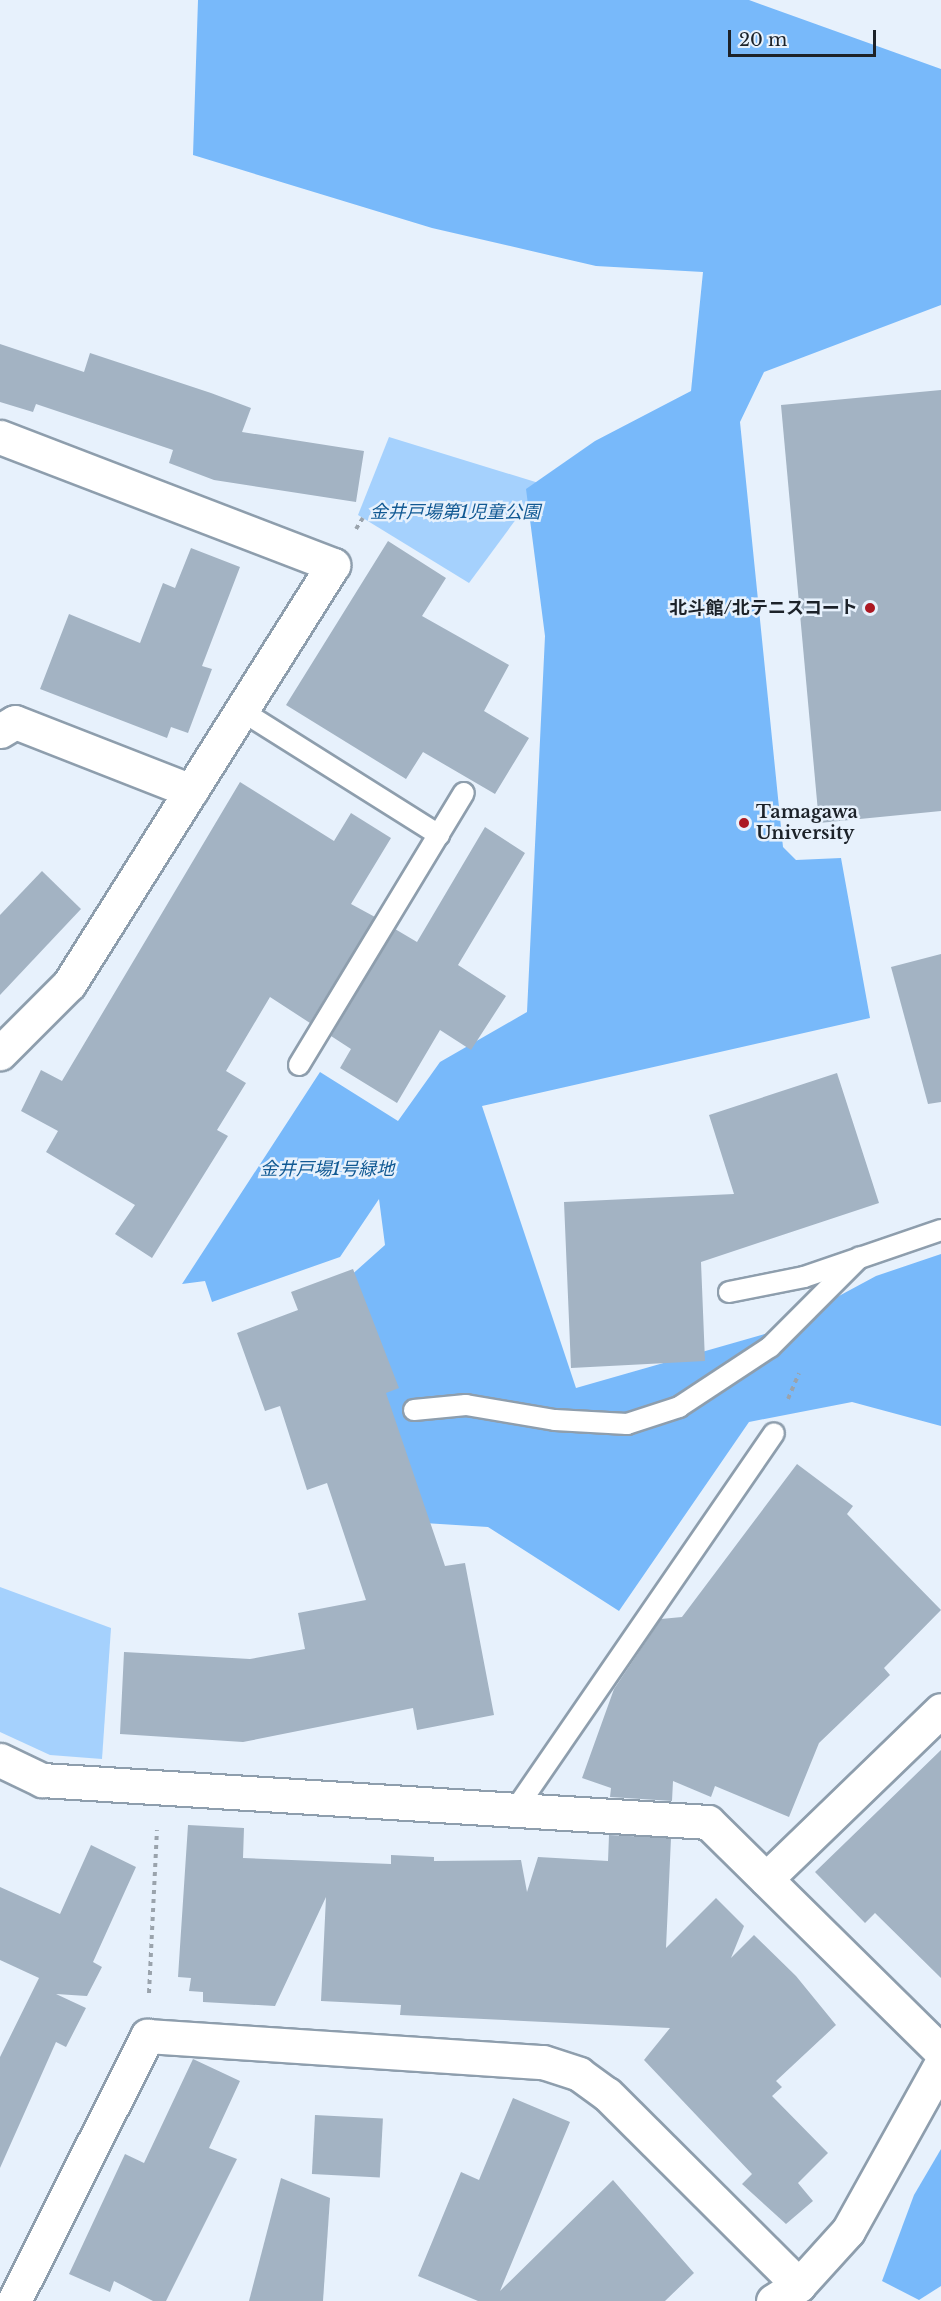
<!DOCTYPE html>
<meta charset="utf-8">
<style>
body{margin:0}
#map{position:relative;width:941px;height:2301px;overflow:hidden;background:#e7f1fc;font-family:"Libre Baskerville","Noto Sans JP",serif}
div>[style]{position:absolute}
[style*='--x']{left:calc(var(--x)*1px);top:calc(var(--y)*1px);width:calc(var(--w)*1px);rotate:calc(var(--a)*1deg)}
.green>*{inset:0;background:#a5d1fd}
.forest>*{inset:0;background:#78b9fa}
.building>*{inset:0;background:#a3b3c3;transform-origin:0 0}
.path>*{height:4px;margin-top:-2px;transform-origin:0;background:repeating-linear-gradient(90deg,#9aa3ac 0 4.5px,transparent 0 9px)}
.roads{filter:drop-shadow(2px 0 #8e9ead) drop-shadow(-2px 0 #8e9ead) drop-shadow(0 2px #8e9ead) drop-shadow(0 -2px #8e9ead)}
.lane>*{height:20px;margin:-10px;padding:0 10px;transform-origin:10px;border-radius:10px;background:#fff}
.street>*{height:33px;margin:-16.5px;padding:0 16.5px;transform-origin:16.5px;border-radius:16.5px;background:#fff}
.dots>*{width:16px;height:16px;translate:-50% -50%;box-sizing:border-box;border:3px solid #e7f1fc;border-radius:50%}
span{translate:-50% -50%;white-space:nowrap;text-align:center;line-height:1.15;-webkit-text-stroke:5px #e7f1fc;paint-order:stroke}
.park-label{font-size:18px;color:#115993;font-style:italic}
.poi-label{font-size:18px;color:#1c2229;font-weight:700}
.right{translate:-100% -50%;text-align:right}
.left{translate:0 -50%;text-align:left}
.scale{position:absolute;left:728px;top:30px;width:148px;height:27px;box-sizing:border-box;border:3px solid #1c2229;border-top:0;padding-left:8px;font-size:18px;line-height:21px;white-space:nowrap;color:#1c2229;-webkit-text-stroke:4px #e7f1fc;paint-order:stroke}
</style>
<div id="map">
<div class="green">
<i style="clip-path:polygon(389px 437px,542px 484px,469px 583px,358px 515px)"></i>
<i style="clip-path:polygon(0 1587px,111px 1628px,102px 1759px,50px 1755px,0 1732px)"></i>
</div>
<div class="forest">
<i style="clip-path:polygon(198px 0,749px 0,941px 69px,941px 305px,764px 372px,740px 422px,783px 847px,796px 860px,841px 858px,870px 1018px,482px 1106px,576px 1388px,772px 1332px,876px 1276px,941px 1254px,941px 1426px,852px 1402px,749px 1422px,619px 1611px,488px 1527px,424px 1523px,338px 1287px,385px 1245px,379px 1199px,340px 1257px,212px 1302px,205px 1281px,182px 1284px,320px 1072px,398px 1121px,440px 1062px,527px 1012px,545px 636px,526px 489px,595px 441px,691px 391px,703px 272px,596px 266px,432px 228px,193px 155px)"></i>
<i style="clip-path:polygon(941px 2149px,941px 2286px,919px 2300px,882px 2281px,914px 2195px)"></i>
</div>
<div class="building">
<i style="clip-path:polygon(0 344px,84px 372px,90px 353px,211px 393px,251px 408px,242px 432px,364px 451px,356px 502px,214px 480px,169px 463px,173px 450px,36px 404px,33px 412px,0 402px)"></i>
<i style="clip-path:polygon(941px 390px,941px 811px,819px 823px,781px 405px)"></i>
<i style="clip-path:polygon(388px 541px,446px 578px,422px 616px,509px 665px,484px 711px,529px 738px,495px 794px,423px 752px,406px 779px,286px 705px)"></i>
<i style="clip-path:polygon(191px 548px,240px 567px,202px 666px,212px 669px,188px 733px,171px 727px,167px 738px,40px 689px,69px 614px,140px 643px,163px 583px,175px 588px)"></i>
<i style="clip-path:polygon(240px 782px,334px 841px,351px 813px,391px 838px,351px 904px,375px 917px,310px 1023px,270px 997px,226px 1071px,246px 1083px,217px 1130px,228px 1136px,152px 1258px,115px 1234px,135px 1205px,46px 1152px,58px 1131px,21px 1111px,41px 1070px,62px 1081px)"></i>
<i style="clip-path:polygon(485px 827px,525px 853px,458px 965px,506px 996px,471px 1050px,440px 1030px,397px 1103px,340px 1068px,351px 1049px,331px 1036px,395px 929px,417px 942px)"></i>
<i style="clip-path:polygon(42px 871px,81px 909px,0 995px,0 915px)"></i>
<i style="clip-path:polygon(941px 954px,941px 1102px,928px 1104px,891px 967px)"></i>
<i style="clip-path:polygon(837px 1073px,879px 1203px,701px 1262px,705px 1361px,571px 1368px,564px 1202px,734px 1194px,709px 1115px)"></i>
<i style="clip-path:polygon(353px 1269px,399px 1388px,386px 1393px,445px 1566px,465px 1563px,494px 1715px,417px 1730px,413px 1708px,243px 1742px,120px 1734px,124px 1652px,250px 1659px,305px 1649px,298px 1613px,366px 1600px,327px 1483px,307px 1490px,280px 1406px,265px 1411px,237px 1333px,298px 1310px,291px 1292px)"></i>
<i style="clip-path:polygon(797px 1464px,853px 1506px,847px 1514px,941px 1610px,884px 1668px,890px 1675px,819px 1743px,789px 1817px,715px 1786px,711px 1797px,673px 1781px,672px 1801px,610px 1797px,611px 1788px,582px 1778px,614px 1689px,661px 1619px,682px 1617px)"></i>
<i style="clip-path:polygon(941px 1750px,941px 1978px,875px 1913px,865px 1923px,815px 1872px)"></i>
<i style="clip-path:polygon(188px 1825px,244px 1828px,243px 1858px,391px 1864px,391px 1855px,434px 1857px,434px 1861px,521px 1860px,527px 1892px,538px 1857px,608px 1861px,609px 1835px,671px 1838px,666px 1948px,716px 1898px,744px 1926px,731px 1958px,754px 1935px,796px 1976px,836px 2025px,776px 2081px,782px 2087px,772px 2096px,828px 2153px,798px 2183px,813px 2201px,786px 2224px,742px 2184px,752px 2174px,644px 2060px,670px 2028px,400px 2015px,401px 2005px,321px 2001px,326px 1897px,275px 2006px,203px 2002px,203px 1992px,189px 1991px,191px 1978px,178px 1977px)"></i>
<i style="clip-path:polygon(91px 1845px,136px 1867px,93px 1962px,102px 1967px,87px 1996px,56px 1994px,86px 2008px,66px 2047px,56px 2042px,0 2168px,0 2057px,39px 1978px,0 1960px,0 1887px,60px 1914px)"></i>
<i style="clip-path:polygon(193px 2059px,240px 2081px,209px 2148px,237px 2159px,166px 2301px,153px 2301px,114px 2281px,110px 2292px,69px 2274px,125px 2154px,144px 2163px)"></i>
<i style="clip-path:polygon(513px 2098px,570px 2122px,500px 2291px,613px 2180px,694px 2273px,665px 2301px,478px 2301px,418px 2276px,461px 2172px,479px 2180px)"></i>
<i style="left:315px;top:2115px;width:68px;height:59px;rotate:3deg"></i>
<i style="clip-path:polygon(281px 2178px,330px 2198px,323px 2301px,249px 2301px)"></i>
</div>
<div class="path">
<i style="--x:356;--y:529;--w:13;--a:-58"></i>
<i style="--x:788;--y:1399;--w:28;--a:-67"></i>
<i style="--x:149;--y:1993;--w:163;--a:-87.2"></i>
</div>
<div class="roads">
<div class="lane">
<i style="--x:242;--y:711;--w:233;--a:32.2"></i>
<i style="--x:299;--y:1065;--w:318;--a:-58.8"></i>
<i style="--x:729;--y:1292;--w:76;--a:-11.3"></i>
<i style="--x:804;--y:1277;--w:145;--a:-18.9"></i>
<i style="--x:414;--y:1410;--w:52;--a:-5.5"></i>
<i style="--x:466;--y:1405;--w:90;--a:9.6"></i>
<i style="--x:555;--y:1420;--w:72;--a:3.2"></i>
<i style="--x:627;--y:1424;--w:55;--a:-18.1"></i>
<i style="--x:679;--y:1407;--w:109;--a:-33.4"></i>
<i style="--x:770;--y:1347;--w:127;--a:-45"></i>
<i style="--x:515;--y:1810;--w:457;--a:-55.5"></i>
</div>
<div class="street">
<i style="--x:0;--y:437;--w:357;--a:21"></i>
<i style="--x:333;--y:565;--w:495;--a:122.2"></i>
<i style="--x:69;--y:984;--w:98;--a:135"></i>
<i style="--x:0;--y:731;--w:17;--a:-31"></i>
<i style="--x:15;--y:722;--w:189;--a:21.4"></i>
<i style="--x:0;--y:1760;--w:47;--a:25.5"></i>
<i style="--x:42;--y:1780;--w:667;--a:3.61"></i>
<i style="--x:708;--y:1822;--w:327;--a:44.6"></i>
<i style="--x:766;--y:1879;--w:243;--a:-44"></i>
<i style="--x:14;--y:2301;--w:297;--a:-63.3"></i>
<i style="--x:147;--y:2036;--w:397;--a:3.8"></i>
<i style="--x:543;--y:2062;--w:38;--a:18"></i>
<i style="--x:579;--y:2074;--w:34;--a:36"></i>
<i style="--x:607;--y:2094;--w:271;--a:44.9"></i>
<i style="--x:773;--y:2301;--w:31;--a:-32"></i>
<i style="--x:799;--y:2285;--w:73;--a:-47.8"></i>
<i style="--x:848;--y:2231;--w:191;--a:-60.9"></i>
</div>
</div>
<div class="dots">
<i style="left:870px;top:608px;background:#ac1822"></i>
<i style="left:744px;top:823px;background:#ac1822"></i>
</div>
<div class="park-label">
<span style="left:455px;top:512px">金井戸場第1児童公園</span>
<span style="left:327px;top:1169px">金井戸場1号緑地</span>
</div>
<div class="poi-label">
<span class="right" style="left:858px;top:608px">北斗館/北テニスコート</span>
<span class="left" style="left:756px;top:823px">Tamagawa<br>University</span>
</div>
<div class="scale">20 m</div>
</div>
